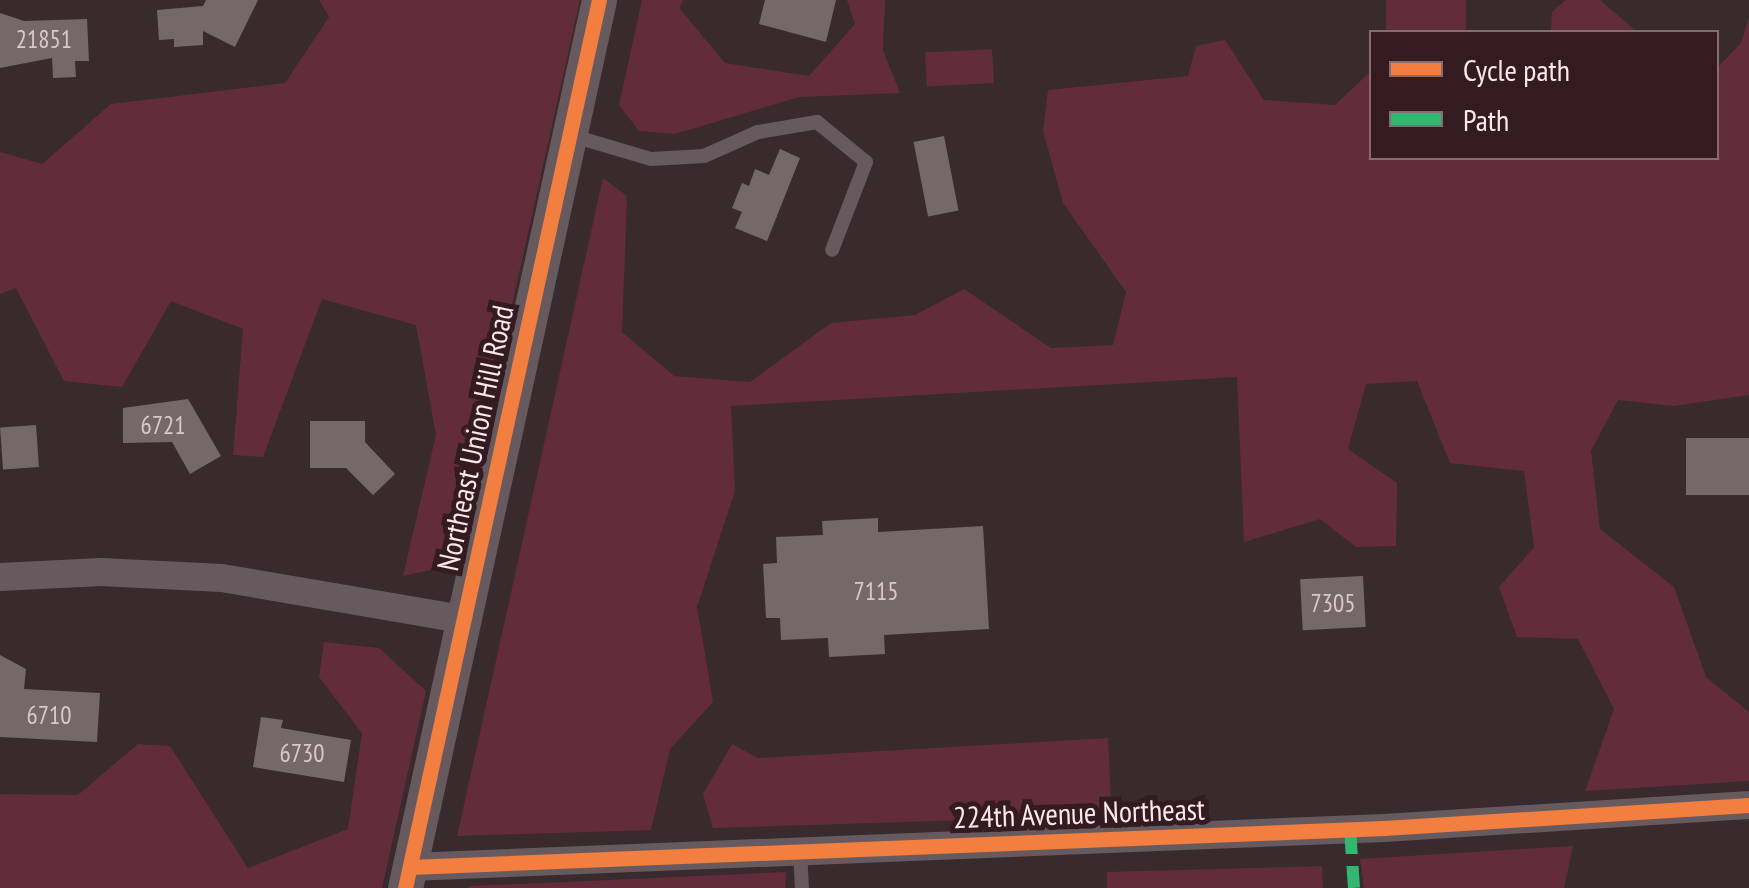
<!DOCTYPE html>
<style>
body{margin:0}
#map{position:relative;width:1749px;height:888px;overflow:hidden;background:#392a2e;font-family:"PT Sans Narrow",sans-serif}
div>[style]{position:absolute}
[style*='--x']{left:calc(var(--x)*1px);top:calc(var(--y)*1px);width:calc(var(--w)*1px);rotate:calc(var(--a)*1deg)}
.green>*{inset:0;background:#622c3b;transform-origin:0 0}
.building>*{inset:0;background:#75686a;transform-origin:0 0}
.service>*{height:14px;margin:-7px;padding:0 7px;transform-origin:7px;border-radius:7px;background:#675a5e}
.minor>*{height:28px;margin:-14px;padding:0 14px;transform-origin:14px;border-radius:14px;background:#675a5e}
.tertiary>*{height:35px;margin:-17.5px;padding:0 17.5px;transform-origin:17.5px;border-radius:17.5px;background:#675a5e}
.quiet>*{height:12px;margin-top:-6px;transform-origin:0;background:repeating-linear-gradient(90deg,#33b770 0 25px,transparent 0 37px)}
.cycleway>*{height:15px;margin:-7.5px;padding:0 7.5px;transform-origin:7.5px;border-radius:7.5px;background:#f27e40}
span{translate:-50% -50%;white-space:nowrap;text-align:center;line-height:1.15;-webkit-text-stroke:10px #341a21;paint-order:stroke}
.number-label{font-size:25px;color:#dac8cb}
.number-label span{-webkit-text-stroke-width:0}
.street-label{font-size:30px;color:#fbe8eb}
.legend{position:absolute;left:1369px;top:30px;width:350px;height:130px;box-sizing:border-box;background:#341a21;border:2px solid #846c72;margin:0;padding:12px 18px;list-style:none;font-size:30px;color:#fbe8eb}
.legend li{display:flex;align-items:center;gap:20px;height:50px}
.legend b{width:50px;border:2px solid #846c72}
</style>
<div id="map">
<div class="green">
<i style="clip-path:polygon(319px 0,580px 0,454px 565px,403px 576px,436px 435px,416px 325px,322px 299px,263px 457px,233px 455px,243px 329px,171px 301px,122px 387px,64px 381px,16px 288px,0 294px,0 152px,42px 164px,111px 104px,285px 83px,329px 17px)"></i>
<i style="clip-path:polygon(642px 0,683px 0,680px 9px,725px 63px,809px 76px,855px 24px,847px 0,885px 0,883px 50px,900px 93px,799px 97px,675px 134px,639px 131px,619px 105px)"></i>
<i style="left:1386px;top:0;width:80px;height:32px"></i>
<i style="clip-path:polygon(1566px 0,1600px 0,1637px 32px,1551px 32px,1552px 12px)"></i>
<i style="clip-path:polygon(1749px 17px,1749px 395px,1674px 406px,1618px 400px,1591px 451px,1600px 529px,1674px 587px,1706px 677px,1749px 712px,1749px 781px,1585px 791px,1614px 709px,1578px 639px,1517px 637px,1499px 587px,1534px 547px,1524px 471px,1450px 463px,1417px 381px,1366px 384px,1348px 449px,1397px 483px,1396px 546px,1356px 547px,1320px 519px,1244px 542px,1237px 377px,731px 406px,735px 491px,697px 607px,713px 702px,670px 749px,651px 830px,457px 836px,603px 178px,627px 196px,622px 332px,674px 376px,750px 382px,831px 323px,915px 315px,964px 289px,1051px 348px,1113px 345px,1126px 292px,1063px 203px,1043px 131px,1048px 90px,1188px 76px,1196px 46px,1225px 40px,1264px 100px,1335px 105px,1371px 71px,1372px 158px,1716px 158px,1717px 68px,1741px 43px)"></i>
<i style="left:992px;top:49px;width:34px;height:67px;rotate:87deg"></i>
<i style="clip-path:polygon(324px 642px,379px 648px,426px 691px,382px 888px,0 888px,0 794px,78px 795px,138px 744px,170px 746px,248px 868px,348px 829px,362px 733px,319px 677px)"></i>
<i style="clip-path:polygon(1108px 738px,1111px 802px,1099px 816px,713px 828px,703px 794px,732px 744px,758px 758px)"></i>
<i style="clip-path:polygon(1573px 846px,1564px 888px,1364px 888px,1360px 859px)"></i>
<i style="clip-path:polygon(1322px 866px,1323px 888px,1107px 888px,1107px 872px)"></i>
<i style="clip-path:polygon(786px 872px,785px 888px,467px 888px,472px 886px)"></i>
</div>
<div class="building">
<i style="clip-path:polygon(206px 0,258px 0,235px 47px,203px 31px,203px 45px,174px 47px,174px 39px,159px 40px,157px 10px,203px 6px)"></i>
<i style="clip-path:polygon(765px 0,836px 0,826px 42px,759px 24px)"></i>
<i style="clip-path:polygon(0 13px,24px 21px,87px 19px,89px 61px,75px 61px,76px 77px,53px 78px,52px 58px,0 68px)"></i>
<i style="left:944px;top:136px;width:76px;height:31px;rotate:79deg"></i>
<i style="clip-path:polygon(780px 149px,800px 158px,767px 241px,735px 228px,742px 212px,732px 208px,742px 183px,749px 186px,755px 169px,769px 175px)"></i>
<i style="clip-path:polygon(188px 399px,221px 456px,190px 474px,172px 442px,123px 443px,123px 408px)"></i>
<i style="clip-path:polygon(310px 421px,365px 421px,365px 442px,395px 474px,373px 495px,346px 468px,310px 468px)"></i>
<i style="left:36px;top:425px;width:42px;height:36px;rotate:86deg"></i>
<i style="left:1749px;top:438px;width:57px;height:63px;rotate:90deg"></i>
<i style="clip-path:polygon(878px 518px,878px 532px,983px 526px,989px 629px,884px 635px,885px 654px,829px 657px,828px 638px,781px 640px,780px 618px,766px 618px,763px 564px,777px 563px,776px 537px,823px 535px,822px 521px)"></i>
<i style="left:1363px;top:576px;width:51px;height:63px;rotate:87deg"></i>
<i style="clip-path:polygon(0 655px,26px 669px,24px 689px,100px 693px,97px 742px,0 737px)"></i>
<i style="clip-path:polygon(261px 717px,283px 720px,281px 728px,351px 740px,344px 782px,253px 767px)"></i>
</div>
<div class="service">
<i style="--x:570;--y:135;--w:84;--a:16.5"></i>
<i style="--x:651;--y:159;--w:53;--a:-3.2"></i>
<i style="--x:704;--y:156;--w:59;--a:-24"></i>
<i style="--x:758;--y:132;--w:60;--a:-9.6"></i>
<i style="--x:817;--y:122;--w:63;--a:39.2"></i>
<i style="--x:866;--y:162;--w:94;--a:111.1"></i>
<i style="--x:800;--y:851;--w:37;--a:87"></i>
</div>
<div class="minor">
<i style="--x:0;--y:577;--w:101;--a:-2.8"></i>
<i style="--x:101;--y:572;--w:121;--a:2.8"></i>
<i style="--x:222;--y:578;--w:244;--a:9.7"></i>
<i style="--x:410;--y:867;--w:975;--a:-2.29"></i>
<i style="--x:1384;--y:828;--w:366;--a:-3.6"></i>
</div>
<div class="tertiary">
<i style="--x:405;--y:888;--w:909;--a:-77.68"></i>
</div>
<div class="quiet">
<i style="--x:1350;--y:829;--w:59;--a:86.1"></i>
</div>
<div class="cycleway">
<i style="--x:410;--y:867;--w:975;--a:-2.29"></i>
<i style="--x:1384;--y:828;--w:366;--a:-3.6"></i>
<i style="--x:405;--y:888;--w:909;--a:-77.68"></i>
</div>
<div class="number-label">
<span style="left:44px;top:39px">21851</span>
<span style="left:163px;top:425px">6721</span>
<span style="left:876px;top:591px">7115</span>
<span style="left:1333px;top:603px">7305</span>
<span style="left:49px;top:715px">6710</span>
<span style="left:302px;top:753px">6730</span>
</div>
<div class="street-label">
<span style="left:475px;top:438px;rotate:-78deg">Northeast Union Hill Road</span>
<span style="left:1079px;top:813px;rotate:-2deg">224th Avenue Northeast</span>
</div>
<ul class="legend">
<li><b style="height:12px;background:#f27e40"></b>Cycle path</li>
<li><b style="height:12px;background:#33b770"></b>Path</li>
</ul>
</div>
